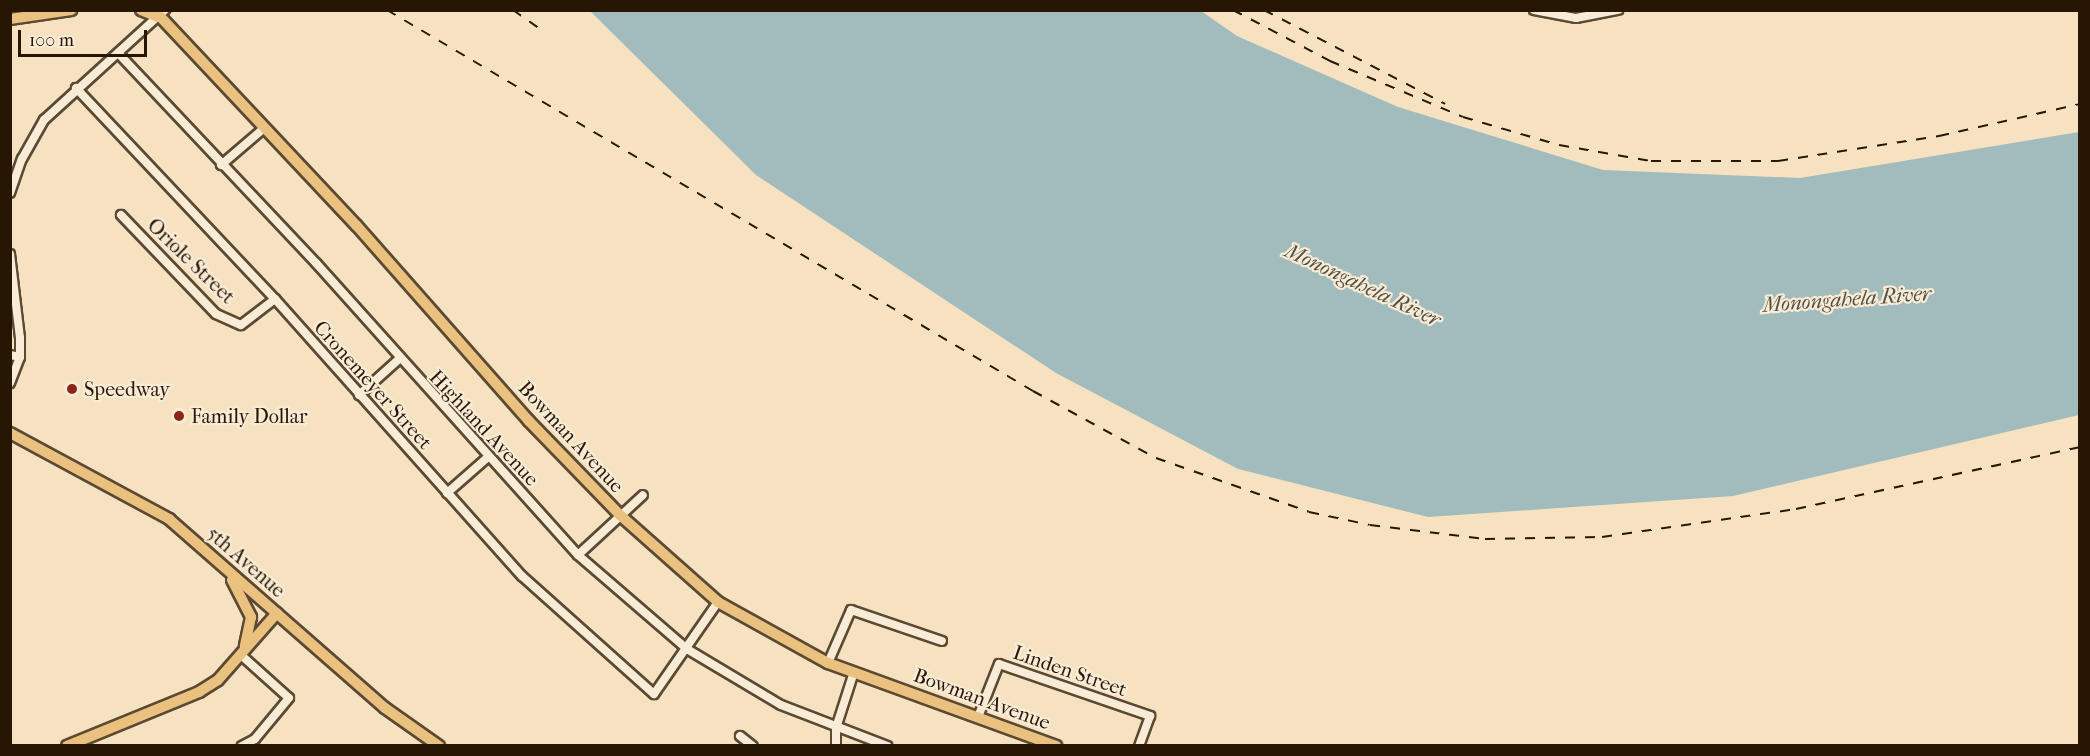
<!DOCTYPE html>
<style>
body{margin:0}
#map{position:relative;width:2090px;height:756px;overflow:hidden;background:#f6e2c0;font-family:"IM FELL French Canon",serif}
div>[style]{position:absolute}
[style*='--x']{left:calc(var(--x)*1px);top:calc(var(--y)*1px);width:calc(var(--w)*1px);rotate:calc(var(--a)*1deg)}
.water>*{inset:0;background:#a2bbbd}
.roads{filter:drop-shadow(2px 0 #5b4933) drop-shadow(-2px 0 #5b4933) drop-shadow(0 2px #5b4933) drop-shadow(0 -2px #5b4933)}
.minor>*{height:8px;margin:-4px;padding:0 4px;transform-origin:4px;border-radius:4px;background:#f9ecd6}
.major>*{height:10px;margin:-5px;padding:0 5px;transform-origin:5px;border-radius:5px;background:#ebc180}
.rail>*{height:2px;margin-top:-1px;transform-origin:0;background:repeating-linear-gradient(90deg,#271604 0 10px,transparent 0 20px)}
.dots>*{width:16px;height:16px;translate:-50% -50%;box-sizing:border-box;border:3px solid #f9ecd6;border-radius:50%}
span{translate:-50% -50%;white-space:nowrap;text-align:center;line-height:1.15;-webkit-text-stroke:4.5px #f9ecd6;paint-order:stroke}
.street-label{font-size:20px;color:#271604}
.poi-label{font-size:20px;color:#271604}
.left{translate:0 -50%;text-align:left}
.water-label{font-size:21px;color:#525045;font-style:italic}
.frame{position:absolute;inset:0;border:12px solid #271604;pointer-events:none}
.scale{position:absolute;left:18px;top:30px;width:129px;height:27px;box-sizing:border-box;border:3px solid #271604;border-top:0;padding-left:8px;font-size:18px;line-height:21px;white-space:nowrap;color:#271604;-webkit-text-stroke:4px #f9ecd6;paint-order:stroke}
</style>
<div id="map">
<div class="water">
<i style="clip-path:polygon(590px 11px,1201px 11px,1237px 36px,1398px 107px,1603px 170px,1800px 178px,2079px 132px,2079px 415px,1733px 496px,1428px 517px,1238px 469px,1056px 373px,756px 175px)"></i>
</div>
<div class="roads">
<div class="minor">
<i style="--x:1534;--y:10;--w:43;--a:10.8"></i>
<i style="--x:1576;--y:18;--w:43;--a:-10.8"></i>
<i style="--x:118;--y:53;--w:289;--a:46.7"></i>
<i style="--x:316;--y:263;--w:392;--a:48.1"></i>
<i style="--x:578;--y:555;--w:144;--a:40.8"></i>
<i style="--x:687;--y:649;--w:109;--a:30.8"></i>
<i style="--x:781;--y:705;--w:114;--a:21.1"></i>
<i style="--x:76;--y:88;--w:290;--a:46.7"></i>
<i style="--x:275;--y:299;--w:371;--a:48.3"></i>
<i style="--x:522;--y:576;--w:177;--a:41.8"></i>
<i style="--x:654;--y:694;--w:112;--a:-55.2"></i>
<i style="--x:221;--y:165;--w:55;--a:-40.6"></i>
<i style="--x:10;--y:193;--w:36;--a:-71"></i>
<i style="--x:22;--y:159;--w:45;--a:-60.6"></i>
<i style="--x:44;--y:120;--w:164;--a:-42.3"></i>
<i style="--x:121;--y:215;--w:137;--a:46.2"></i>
<i style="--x:216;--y:314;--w:27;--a:24"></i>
<i style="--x:241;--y:325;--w:43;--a:-37.4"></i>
<i style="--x:10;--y:254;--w:85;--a:83.2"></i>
<i style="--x:20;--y:338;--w:19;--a:90"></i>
<i style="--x:20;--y:357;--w:28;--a:111"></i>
<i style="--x:10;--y:355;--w:10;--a:11"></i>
<i style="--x:359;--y:395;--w:52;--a:-41.9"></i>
<i style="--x:447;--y:493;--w:55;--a:-41.3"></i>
<i style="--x:578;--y:555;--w:88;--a:-42.7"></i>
<i style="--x:241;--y:655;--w:64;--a:41.9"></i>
<i style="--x:289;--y:698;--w:53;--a:129.7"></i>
<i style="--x:255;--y:739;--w:15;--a:152"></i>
<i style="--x:828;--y:663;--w:58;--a:-66.5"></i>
<i style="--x:851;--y:610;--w:96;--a:18.8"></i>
<i style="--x:978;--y:717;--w:57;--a:-68.4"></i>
<i style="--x:999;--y:664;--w:160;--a:19"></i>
<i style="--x:1150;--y:716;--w:32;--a:110"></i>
<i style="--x:740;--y:736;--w:16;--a:38"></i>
<i style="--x:836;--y:746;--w:18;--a:-90"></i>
<i style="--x:836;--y:728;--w:59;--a:-72.2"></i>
</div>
<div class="major">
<i style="--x:141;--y:10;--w:18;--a:22"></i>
<i style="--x:154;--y:10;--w:296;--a:46.8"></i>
<i style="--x:357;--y:226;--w:260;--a:48.6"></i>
<i style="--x:529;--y:421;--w:131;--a:45.9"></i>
<i style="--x:620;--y:515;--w:131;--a:41.6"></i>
<i style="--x:718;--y:602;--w:126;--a:29"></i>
<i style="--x:828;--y:663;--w:243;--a:20"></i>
<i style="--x:10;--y:19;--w:62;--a:-8.4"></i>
<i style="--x:10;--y:433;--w:181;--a:28.4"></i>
<i style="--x:169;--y:519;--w:287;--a:41.2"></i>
<i style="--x:385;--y:708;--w:66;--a:35.1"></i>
<i style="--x:232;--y:580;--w:42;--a:62.8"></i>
<i style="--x:251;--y:617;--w:30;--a:102"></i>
<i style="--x:67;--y:746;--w:143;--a:-22.2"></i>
<i style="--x:199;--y:692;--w:22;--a:-32"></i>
<i style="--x:218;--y:680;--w:89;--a:-48.6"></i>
</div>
</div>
<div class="rail">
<i style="--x:387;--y:10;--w:750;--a:30.53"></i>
<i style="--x:1033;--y:391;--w:140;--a:28.6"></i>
<i style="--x:1156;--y:458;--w:162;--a:19.4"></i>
<i style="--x:1309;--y:512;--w:62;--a:12"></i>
<i style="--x:1370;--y:525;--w:116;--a:6.9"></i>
<i style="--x:1485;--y:539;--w:117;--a:-1"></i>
<i style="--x:1602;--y:537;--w:196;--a:-8.2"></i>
<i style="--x:1796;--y:509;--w:291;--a:-12.3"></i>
<i style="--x:513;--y:10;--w:39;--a:35"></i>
<i style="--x:1233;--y:10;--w:110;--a:27.7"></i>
<i style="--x:1330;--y:61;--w:144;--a:22.8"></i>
<i style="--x:1463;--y:117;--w:100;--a:16.3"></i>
<i style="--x:1559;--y:145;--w:93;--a:9.9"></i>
<i style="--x:1651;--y:161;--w:127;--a:0"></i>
<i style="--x:1778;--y:161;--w:163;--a:-8.8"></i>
<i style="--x:1939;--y:136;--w:145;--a:-12.8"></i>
<i style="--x:1264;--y:10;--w:204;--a:27.4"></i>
</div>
<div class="dots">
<i style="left:72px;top:389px;background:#8f2418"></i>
<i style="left:179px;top:416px;background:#8f2418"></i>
</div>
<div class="street-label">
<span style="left:191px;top:261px;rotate:44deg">Oriole Street</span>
<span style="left:373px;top:385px;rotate:48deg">Cronemeyer Street</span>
<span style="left:484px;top:428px;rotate:47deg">Highland Avenue</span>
<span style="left:571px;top:437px;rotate:47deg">Bowman Avenue</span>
<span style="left:246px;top:562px;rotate:41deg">5th Avenue</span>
<span style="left:1070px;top:671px;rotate:19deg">Linden Street</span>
<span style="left:982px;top:699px;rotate:20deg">Bowman Avenue</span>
</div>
<div class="poi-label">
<span class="left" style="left:84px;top:389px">Speedway</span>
<span class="left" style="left:191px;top:416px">Family Dollar</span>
</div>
<div class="water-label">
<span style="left:1363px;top:285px;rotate:25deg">Monongahela River</span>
<span style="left:1847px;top:299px;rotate:-4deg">Monongahela River</span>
</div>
<div class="frame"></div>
<div class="scale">100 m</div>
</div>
